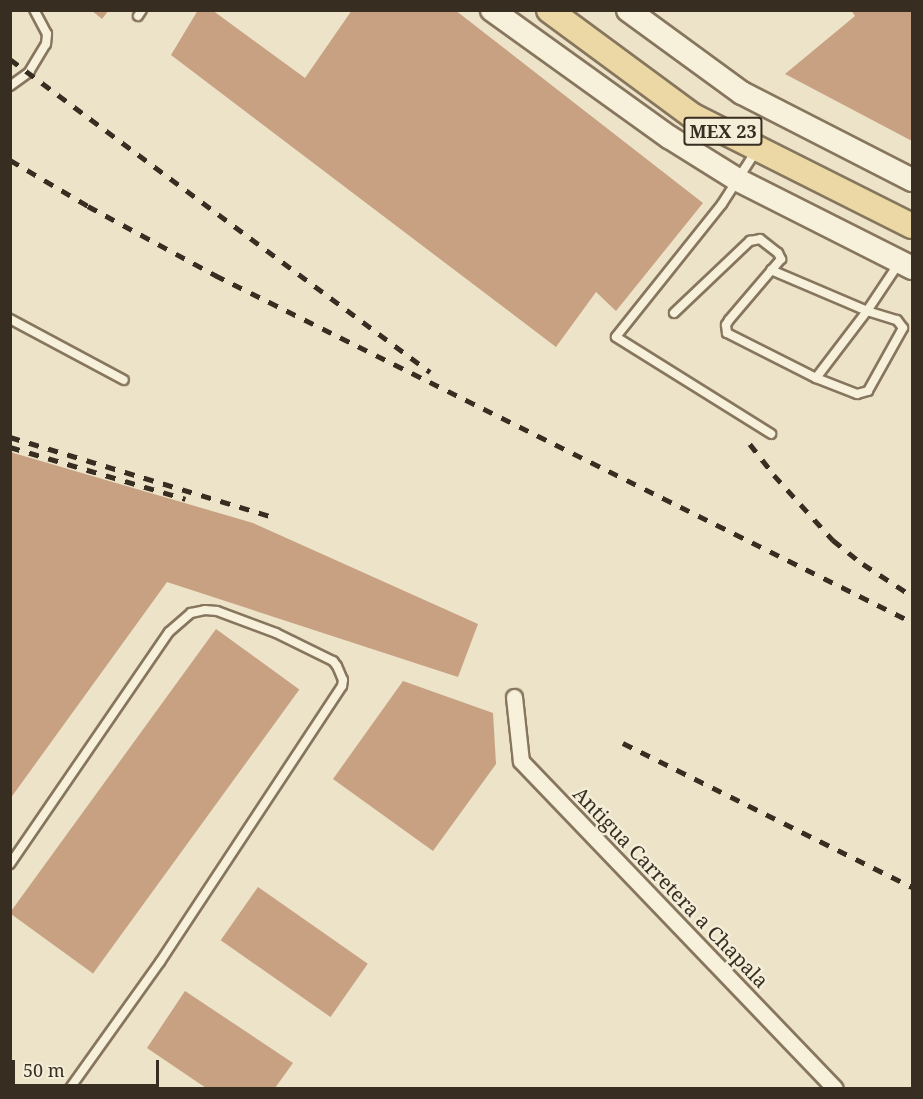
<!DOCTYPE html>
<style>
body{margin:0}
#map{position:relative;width:923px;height:1099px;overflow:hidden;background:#ece3c8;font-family:"Noto Serif",serif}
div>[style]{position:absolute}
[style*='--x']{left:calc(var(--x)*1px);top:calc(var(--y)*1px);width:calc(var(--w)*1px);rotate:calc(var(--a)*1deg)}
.building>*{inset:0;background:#c7a181;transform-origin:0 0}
.roads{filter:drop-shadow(2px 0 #87765e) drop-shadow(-2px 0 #87765e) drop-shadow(0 2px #87765e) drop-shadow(0 -2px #87765e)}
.lane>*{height:8px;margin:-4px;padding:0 4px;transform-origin:4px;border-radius:4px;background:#f7f0db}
.street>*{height:15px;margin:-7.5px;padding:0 7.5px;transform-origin:7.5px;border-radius:7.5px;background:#f7f0db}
.secondary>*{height:22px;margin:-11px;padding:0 11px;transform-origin:11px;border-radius:11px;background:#f7f0db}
.primary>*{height:24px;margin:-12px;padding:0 12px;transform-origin:12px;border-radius:12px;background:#ecd8a4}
.rail>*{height:4.5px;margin-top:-2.25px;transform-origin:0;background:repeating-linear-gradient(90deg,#382d21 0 10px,transparent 0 20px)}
span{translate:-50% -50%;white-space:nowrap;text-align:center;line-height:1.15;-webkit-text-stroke:5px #f4edd8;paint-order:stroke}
.shield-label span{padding:2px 4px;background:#f4edd8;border:2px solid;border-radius:4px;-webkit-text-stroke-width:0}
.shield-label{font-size:18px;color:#382d21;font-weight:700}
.street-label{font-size:20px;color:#382d21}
.frame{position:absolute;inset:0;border:12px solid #382d21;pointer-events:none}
.scale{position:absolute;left:12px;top:1060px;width:147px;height:27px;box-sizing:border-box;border:3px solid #382d21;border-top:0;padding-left:8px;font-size:18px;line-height:21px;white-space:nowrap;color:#382d21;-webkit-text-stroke:4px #f4edd8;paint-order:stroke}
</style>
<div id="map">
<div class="building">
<i style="clip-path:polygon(91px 10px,109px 10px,102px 19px)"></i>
<i style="clip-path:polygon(198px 10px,212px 10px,305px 78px,352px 10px,455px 10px,703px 203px,616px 311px,596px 292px,556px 347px,171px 55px)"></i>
<i style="clip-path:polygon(851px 10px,912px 10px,912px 141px,785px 74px,855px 16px)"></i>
<i style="clip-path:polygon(10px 452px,253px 523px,478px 624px,458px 677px,167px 582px,10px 799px)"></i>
<i style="left:216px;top:629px;width:103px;height:351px;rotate:36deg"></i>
<i style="clip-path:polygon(403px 681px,493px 713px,496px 764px,433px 851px,333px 779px)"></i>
<i style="left:258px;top:887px;width:134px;height:65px;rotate:35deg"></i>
<i style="clip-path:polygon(185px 991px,293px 1063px,275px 1088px,206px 1088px,147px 1048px)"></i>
</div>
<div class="roads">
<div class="lane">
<i style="--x:138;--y:16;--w:7;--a:-56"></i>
<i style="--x:10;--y:86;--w:24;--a:-36"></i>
<i style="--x:29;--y:72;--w:33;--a:-59"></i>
<i style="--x:46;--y:44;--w:10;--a:-84"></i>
<i style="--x:47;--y:34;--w:27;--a:-118"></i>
<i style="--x:756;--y:151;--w:63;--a:122.7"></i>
<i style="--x:722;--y:204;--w:170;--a:128.6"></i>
<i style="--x:616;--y:337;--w:183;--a:32"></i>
<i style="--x:771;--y:270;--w:104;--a:23.1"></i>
<i style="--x:867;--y:311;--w:31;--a:17"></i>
<i style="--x:897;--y:320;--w:10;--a:53"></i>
<i style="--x:903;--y:328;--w:72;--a:119.1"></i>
<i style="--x:868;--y:391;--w:11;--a:165"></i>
<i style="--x:857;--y:394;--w:44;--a:-158.7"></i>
<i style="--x:674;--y:313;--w:105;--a:-43.5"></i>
<i style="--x:750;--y:241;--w:10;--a:-11"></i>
<i style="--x:760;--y:239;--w:23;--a:38"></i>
<i style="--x:778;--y:253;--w:7;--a:63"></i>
<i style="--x:781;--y:259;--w:80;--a:130.4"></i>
<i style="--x:729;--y:320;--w:6;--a:121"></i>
<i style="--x:726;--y:325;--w:8;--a:83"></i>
<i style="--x:727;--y:333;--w:100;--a:26.8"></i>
<i style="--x:816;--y:378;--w:84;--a:-52.7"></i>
<i style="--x:867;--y:311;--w:58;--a:-56.3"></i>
<i style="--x:10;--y:319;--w:129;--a:28.2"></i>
<i style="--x:10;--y:864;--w:281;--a:-55.6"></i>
<i style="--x:169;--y:632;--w:29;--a:-41"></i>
<i style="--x:191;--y:613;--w:14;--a:-12"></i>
<i style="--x:205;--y:610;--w:12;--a:5"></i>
<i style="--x:217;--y:611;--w:63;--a:20.4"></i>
<i style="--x:276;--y:633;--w:64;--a:26.2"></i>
<i style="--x:333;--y:661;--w:6;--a:51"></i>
<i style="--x:337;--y:666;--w:15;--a:67"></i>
<i style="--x:343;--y:680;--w:6;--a:99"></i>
<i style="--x:342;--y:686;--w:331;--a:123.4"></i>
<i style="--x:160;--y:962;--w:155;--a:125.5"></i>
</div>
<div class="street">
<i style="--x:514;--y:697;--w:64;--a:83.8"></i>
<i style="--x:521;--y:761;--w:453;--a:46.2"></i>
</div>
<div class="secondary">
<i style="--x:492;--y:10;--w:218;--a:35.7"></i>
<i style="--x:669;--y:137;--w:81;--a:31.9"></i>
<i style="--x:738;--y:180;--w:195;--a:26.8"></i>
<i style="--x:628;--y:10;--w:141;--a:36.1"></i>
<i style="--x:742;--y:93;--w:191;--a:27.1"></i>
</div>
<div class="primary">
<i style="--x:549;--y:10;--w:179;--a:36.4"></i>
<i style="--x:693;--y:116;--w:245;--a:26.7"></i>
</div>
</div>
<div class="rail">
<i style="--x:10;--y:59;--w:524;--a:36.69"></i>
<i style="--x:10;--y:160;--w:91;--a:30.5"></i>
<i style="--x:88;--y:206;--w:145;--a:28.5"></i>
<i style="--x:215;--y:275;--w:779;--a:26.47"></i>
<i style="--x:10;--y:437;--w:272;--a:16.9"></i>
<i style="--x:750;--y:444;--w:39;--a:52"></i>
<i style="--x:774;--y:475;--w:88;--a:47.8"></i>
<i style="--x:833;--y:540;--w:38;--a:39"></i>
<i style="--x:863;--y:564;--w:59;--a:33.1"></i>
<i style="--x:10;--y:447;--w:183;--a:16.5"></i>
<i style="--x:623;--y:743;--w:323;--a:26.5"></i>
</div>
<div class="shield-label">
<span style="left:723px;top:131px">MEX 23</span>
</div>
<div class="street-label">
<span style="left:671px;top:887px;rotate:46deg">Antigua Carretera a Chapala</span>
</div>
<div class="frame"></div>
<div class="scale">50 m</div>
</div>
